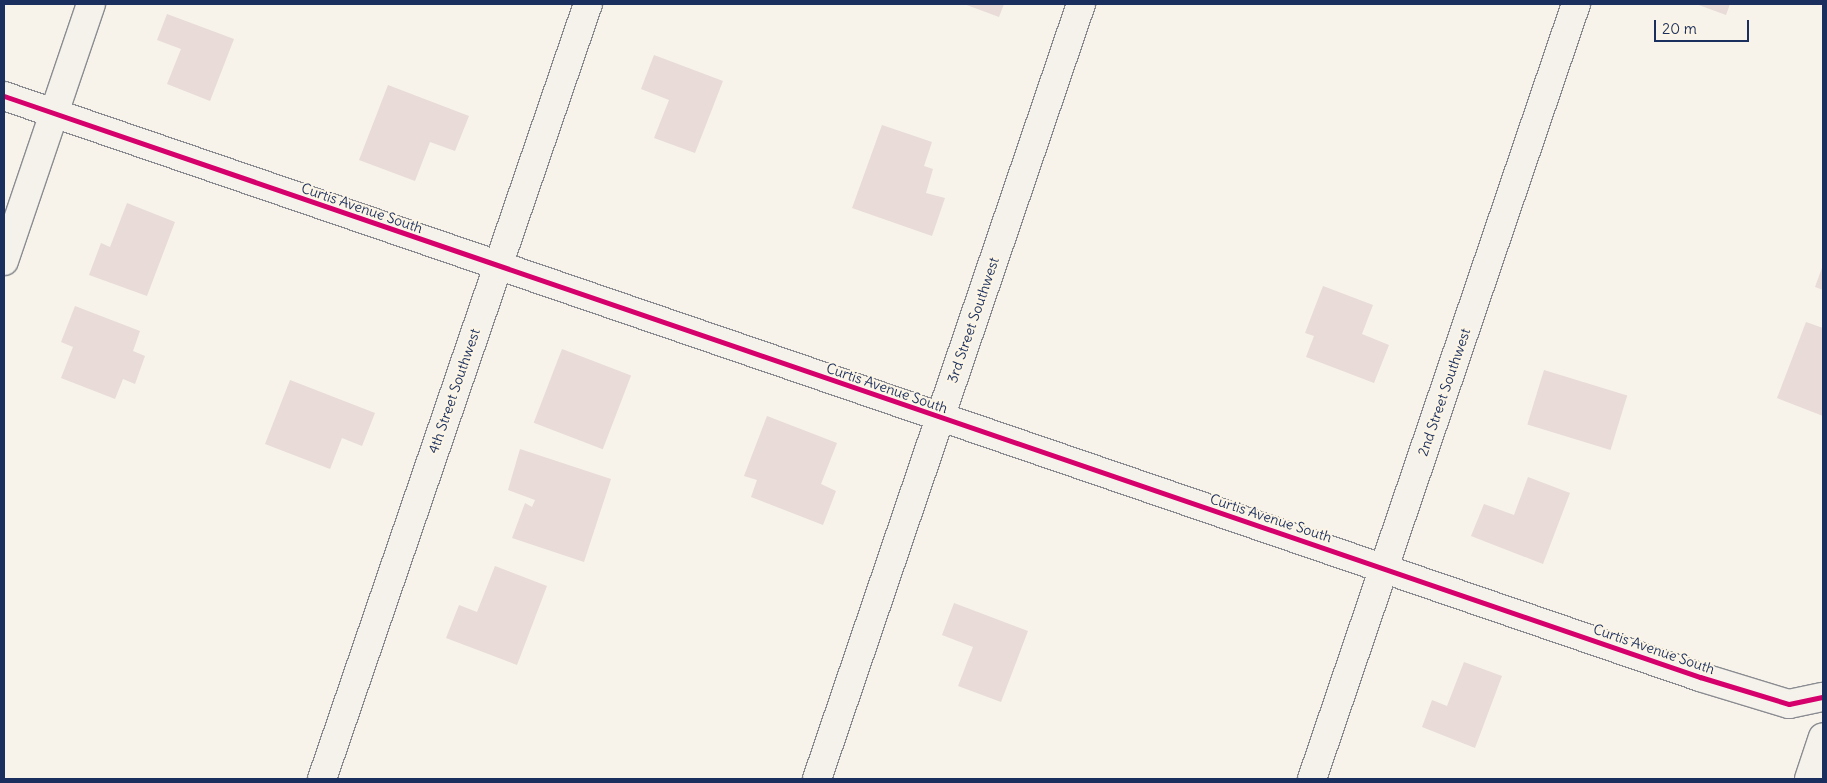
<!DOCTYPE html>
<style>
body{margin:0}
#map{position:relative;width:1827px;height:783px;overflow:hidden;background:#f7f3ea;font-family:Delius,sans-serif}
div>[style]{position:absolute}
[style*='--x']{left:calc(var(--x)*1px);top:calc(var(--y)*1px);width:calc(var(--w)*1px);rotate:calc(var(--a)*1deg)}
.building>*{inset:0;background:#e8dbd8;transform-origin:0 0}
.roads{filter:drop-shadow(1px 0 #8a8c91) drop-shadow(-1px 0 #8a8c91) drop-shadow(0 1px #8a8c91) drop-shadow(0 -1px #8a8c91)}
.minor>*{height:28px;margin:-14px;padding:0 14px;transform-origin:14px;border-radius:14px;background:#f5f2ec}
.cycleway>*{height:5px;margin:-2.5px;padding:0 2.5px;transform-origin:2.5px;border-radius:2.5px;background:#d6006c}
span{translate:-50% -50%;white-space:nowrap;text-align:center;line-height:1.15;-webkit-text-stroke:4px #fcf5e5;paint-order:stroke}
.street-label{font-size:14px;color:#1b2f5e}
.frame{position:absolute;inset:0;border:5px solid #1b2f5e;pointer-events:none}
.scale{position:absolute;left:1654px;top:20px;width:95px;height:22px;box-sizing:border-box;border:2px solid #1b2f5e;border-top:0;padding-left:6px;font-size:15px;line-height:18px;white-space:nowrap;color:#1b2f5e;-webkit-text-stroke:4px #fcf5e5;paint-order:stroke}
</style>
<div id="map">
<div class="building">
<i style="clip-path:polygon(964px 4px,1004px 4px,999px 17px)"></i>
<i style="clip-path:polygon(1696px 4px,1730px 4px,1726px 15px)"></i>
<i style="clip-path:polygon(167px 14px,234px 39px,210px 101px,167px 84px,181px 49px,157px 40px)"></i>
<i style="clip-path:polygon(654px 55px,723px 81px,695px 153px,654px 138px,669px 100px,641px 89px)"></i>
<i style="clip-path:polygon(388px 85px,469px 116px,455px 151px,430px 142px,415px 181px,359px 160px)"></i>
<i style="clip-path:polygon(882px 125px,932px 142px,924px 166px,933px 169px,926px 193px,945px 198px,932px 236px,852px 208px)"></i>
<i style="clip-path:polygon(127px 203px,175px 222px,147px 296px,89px 275px,101px 243px,110px 247px)"></i>
<i style="clip-path:polygon(1823px 265px,1823px 290px,1815px 287px)"></i>
<i style="clip-path:polygon(1323px 286px,1373px 305px,1362px 334px,1389px 345px,1374px 383px,1306px 357px,1314px 336px,1305px 333px)"></i>
<i style="clip-path:polygon(75px 306px,140px 331px,133px 351px,145px 356px,135px 384px,123px 379px,115px 399px,61px 378px,73px 347px,61px 342px)"></i>
<i style="clip-path:polygon(1806px 322px,1823px 328px,1823px 416px,1777px 398px)"></i>
<i style="left:562px;top:349px;width:74px;height:79px;rotate:21deg"></i>
<i style="left:1544px;top:370px;width:87px;height:57px;rotate:17deg"></i>
<i style="clip-path:polygon(290px 380px,375px 413px,362px 446px,342px 438px,330px 469px,265px 444px)"></i>
<i style="clip-path:polygon(767px 416px,837px 443px,821px 484px,836px 491px,823px 525px,751px 497px,757px 480px,744px 476px)"></i>
<i style="clip-path:polygon(520px 449px,611px 479px,584px 562px,512px 538px,525px 503px,532px 507px,535px 500px,508px 490px)"></i>
<i style="clip-path:polygon(1528px 477px,1570px 493px,1543px 564px,1471px 536px,1484px 504px,1514px 515px)"></i>
<i style="clip-path:polygon(495px 566px,547px 586px,517px 665px,446px 638px,459px 605px,477px 612px)"></i>
<i style="clip-path:polygon(954px 603px,1028px 631px,1001px 702px,958px 686px,973px 647px,942px 635px)"></i>
<i style="clip-path:polygon(1464px 662px,1502px 676px,1475px 748px,1422px 727px,1432px 700px,1447px 706px)"></i>
</div>
<div class="roads">
<div class="minor">
<i style="--x:4;--y:96;--w:1793;--a:18.91"></i>
<i style="--x:1700;--y:677;--w:93;--a:16.9"></i>
<i style="--x:1789;--y:704;--w:35;--a:-12"></i>
<i style="--x:4;--y:261;--w:271;--a:-71.3"></i>
<i style="--x:322;--y:779;--w:819;--a:-71.06"></i>
<i style="--x:817;--y:779;--w:819;--a:-71.19"></i>
<i style="--x:1312;--y:779;--w:819;--a:-71.19"></i>
<i style="--x:1809;--y:779;--w:44;--a:-71.6"></i>
</div>
</div>
<div class="cycleway">
<i style="--x:4;--y:96;--w:1793;--a:18.91"></i>
<i style="--x:1700;--y:677;--w:93;--a:16.9"></i>
<i style="--x:1789;--y:704;--w:35;--a:-12"></i>
</div>
<div class="street-label">
<span style="left:362px;top:208px;rotate:19deg">Curtis Avenue South</span>
<span style="left:973px;top:320px;rotate:-71deg">3rd Street Southwest</span>
<span style="left:887px;top:388px;rotate:19deg">Curtis Avenue South</span>
<span style="left:454px;top:391px;rotate:-71deg">4th Street Southwest</span>
<span style="left:1444px;top:392px;rotate:-71deg">2nd Street Southwest</span>
<span style="left:1271px;top:518px;rotate:18deg">Curtis Avenue South</span>
<span style="left:1654px;top:649px;rotate:19deg">Curtis Avenue South</span>
</div>
<div class="frame"></div>
<div class="scale">20 m</div>
</div>
